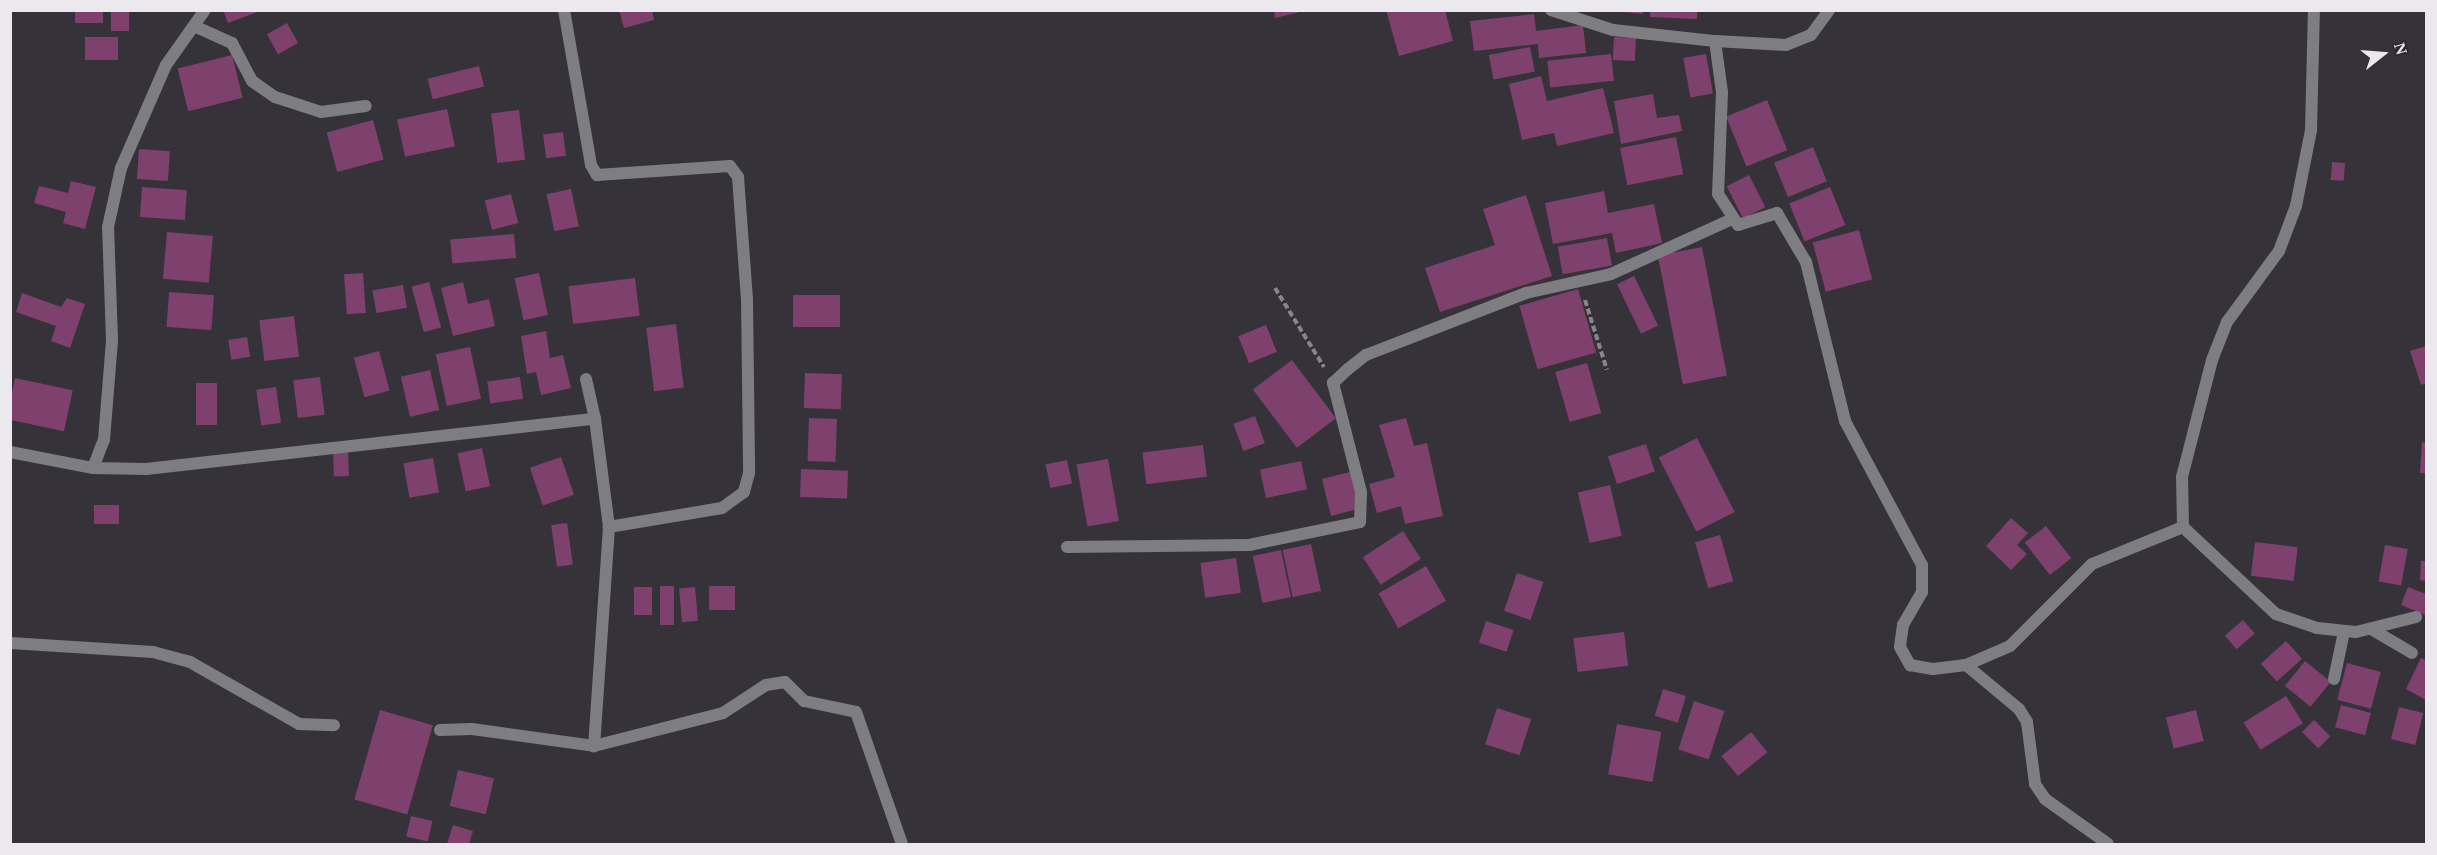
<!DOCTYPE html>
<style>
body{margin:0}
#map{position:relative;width:2437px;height:855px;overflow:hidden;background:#363239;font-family:"Times New Roman",serif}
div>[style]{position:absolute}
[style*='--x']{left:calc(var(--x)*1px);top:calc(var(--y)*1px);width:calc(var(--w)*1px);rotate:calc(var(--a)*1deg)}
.building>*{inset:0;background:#7e406d;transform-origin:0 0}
.path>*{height:4px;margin-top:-2px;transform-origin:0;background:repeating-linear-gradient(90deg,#88858b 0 6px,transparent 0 9px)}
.lane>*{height:12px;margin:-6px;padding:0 6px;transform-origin:6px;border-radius:6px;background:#7e7e82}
.street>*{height:12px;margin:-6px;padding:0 6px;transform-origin:6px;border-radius:6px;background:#7e7e82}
span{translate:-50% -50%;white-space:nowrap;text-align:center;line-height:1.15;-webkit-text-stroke:4.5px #2c282f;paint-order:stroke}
.frame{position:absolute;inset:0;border:12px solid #ebe9ed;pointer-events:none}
.north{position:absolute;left:2353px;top:24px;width:60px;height:60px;-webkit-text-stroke:4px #2c282f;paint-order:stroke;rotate:73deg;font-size:16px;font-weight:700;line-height:24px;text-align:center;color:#ebe9ed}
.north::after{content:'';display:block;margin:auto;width:21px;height:27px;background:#ebe9ed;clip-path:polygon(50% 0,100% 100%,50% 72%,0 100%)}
</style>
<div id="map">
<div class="building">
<i style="left:75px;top:10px;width:28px;height:13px"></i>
<i style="left:111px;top:10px;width:18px;height:21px"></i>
<i style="clip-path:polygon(223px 10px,260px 10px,260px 11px,228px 23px)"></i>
<i style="clip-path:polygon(619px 10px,652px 10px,654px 20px,624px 28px)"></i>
<i style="clip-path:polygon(1274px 10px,1304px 10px,1304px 11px,1275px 18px)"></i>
<i style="clip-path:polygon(1386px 10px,1445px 10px,1453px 41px,1399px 56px)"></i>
<i style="clip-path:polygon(1623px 10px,1643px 10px,1643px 14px,1623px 12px)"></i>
<i style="clip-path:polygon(1650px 10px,1697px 10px,1697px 19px,1650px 17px)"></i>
<i style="clip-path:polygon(1534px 14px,1536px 31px,1583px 25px,1586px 53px,1539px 58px,1538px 44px,1474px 51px,1470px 21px)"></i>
<i style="left:287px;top:23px;width:23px;height:23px;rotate:61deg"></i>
<i style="left:85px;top:37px;width:33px;height:23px"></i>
<i style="left:1614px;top:37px;width:22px;height:23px;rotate:3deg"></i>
<i style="left:1530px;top:47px;width:25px;height:42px;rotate:79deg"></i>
<i style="left:1611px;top:54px;width:27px;height:64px;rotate:84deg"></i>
<i style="left:1706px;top:54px;width:40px;height:23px;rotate:80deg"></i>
<i style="left:232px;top:55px;width:44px;height:56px;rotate:76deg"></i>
<i style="left:479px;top:66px;width:21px;height:53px;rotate:76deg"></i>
<i style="clip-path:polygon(1541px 76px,1547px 101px,1603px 88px,1614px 133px,1557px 146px,1554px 133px,1522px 140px,1509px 84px)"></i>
<i style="clip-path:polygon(1653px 94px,1657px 118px,1679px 115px,1682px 131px,1621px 144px,1614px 101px)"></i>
<i style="left:1767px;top:100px;width:54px;height:44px;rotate:68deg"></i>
<i style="left:447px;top:109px;width:38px;height:51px;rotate:78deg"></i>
<i style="left:519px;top:110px;width:50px;height:28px;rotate:83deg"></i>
<i style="left:373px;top:120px;width:41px;height:48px;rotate:75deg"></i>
<i style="left:563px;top:132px;width:24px;height:20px;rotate:83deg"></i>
<i style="left:1676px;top:137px;width:38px;height:57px;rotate:79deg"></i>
<i style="left:1813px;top:147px;width:37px;height:42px;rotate:68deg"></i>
<i style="left:139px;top:149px;width:31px;height:30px;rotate:4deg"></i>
<i style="left:2332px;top:162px;width:13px;height:18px;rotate:4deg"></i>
<i style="left:1749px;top:175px;width:36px;height:25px;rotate:63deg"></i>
<i style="clip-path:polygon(71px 181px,96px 187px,85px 229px,63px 223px,66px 212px,34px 203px,39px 186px,68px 193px)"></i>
<i style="left:142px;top:187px;width:45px;height:30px;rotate:4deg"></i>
<i style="left:1830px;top:187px;width:41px;height:44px;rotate:68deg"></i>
<i style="left:571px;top:189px;width:38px;height:25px;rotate:78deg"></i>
<i style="clip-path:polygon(1604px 191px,1608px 213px,1654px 204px,1662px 243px,1616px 253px,1612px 233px,1553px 244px,1545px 203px)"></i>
<i style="left:511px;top:194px;width:30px;height:27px;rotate:76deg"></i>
<i style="clip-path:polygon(1526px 195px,1552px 276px,1440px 312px,1425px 268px,1495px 245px,1483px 209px)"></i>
<i style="left:1859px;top:230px;width:51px;height:48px;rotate:75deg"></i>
<i style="left:167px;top:232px;width:46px;height:47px;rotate:5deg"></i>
<i style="left:514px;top:234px;width:24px;height:64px;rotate:85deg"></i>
<i style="left:1607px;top:238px;width:28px;height:50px;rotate:80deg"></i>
<i style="left:1702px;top:247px;width:131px;height:45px;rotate:79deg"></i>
<i style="left:363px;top:273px;width:40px;height:19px;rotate:86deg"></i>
<i style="left:539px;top:273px;width:43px;height:25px;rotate:78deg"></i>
<i style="left:1634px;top:276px;width:55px;height:19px;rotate:64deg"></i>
<i style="left:635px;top:278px;width:38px;height:67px;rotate:83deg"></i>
<i style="left:429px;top:282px;width:47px;height:18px;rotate:75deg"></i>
<i style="clip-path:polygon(463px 282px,468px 304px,489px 299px,495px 326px,453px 336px,441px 288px)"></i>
<i style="left:403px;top:285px;width:23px;height:31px;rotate:80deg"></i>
<i style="left:1578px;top:289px;width:66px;height:61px;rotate:74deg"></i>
<i style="left:169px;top:292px;width:45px;height:35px;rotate:4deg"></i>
<i style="clip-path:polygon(22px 293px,61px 307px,67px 298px,85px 304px,70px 348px,51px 341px,56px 326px,16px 312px)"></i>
<i style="left:793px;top:295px;width:47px;height:32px"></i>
<i style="left:294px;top:316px;width:41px;height:35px;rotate:83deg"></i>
<i style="left:676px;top:324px;width:64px;height:30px;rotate:83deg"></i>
<i style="left:1266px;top:325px;width:29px;height:30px;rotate:68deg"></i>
<i style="clip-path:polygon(546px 331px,550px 358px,563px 355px,571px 388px,541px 395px,536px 372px,527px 374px,521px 336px)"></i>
<i style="left:247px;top:337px;width:20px;height:19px;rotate:81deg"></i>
<i style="clip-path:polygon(2426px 346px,2426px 383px,2421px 385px,2410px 351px)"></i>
<i style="left:470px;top:347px;width:53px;height:35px;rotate:78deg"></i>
<i style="left:379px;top:351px;width:41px;height:26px;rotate:75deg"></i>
<i style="left:1292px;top:360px;width:73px;height:49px;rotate:53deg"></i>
<i style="left:1587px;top:363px;width:52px;height:33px;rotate:74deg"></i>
<i style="left:430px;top:370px;width:41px;height:30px;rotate:77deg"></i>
<i style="left:805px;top:373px;width:37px;height:35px;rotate:2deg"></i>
<i style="left:320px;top:377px;width:38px;height:27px;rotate:83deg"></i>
<i style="left:520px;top:377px;width:22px;height:33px;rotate:82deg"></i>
<i style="left:15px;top:378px;width:59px;height:42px;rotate:12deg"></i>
<i style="left:196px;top:383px;width:21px;height:42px"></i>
<i style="left:276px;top:387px;width:36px;height:20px;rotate:82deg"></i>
<i style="left:1255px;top:416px;width:29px;height:23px;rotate:70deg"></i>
<i style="left:809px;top:418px;width:28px;height:43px;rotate:2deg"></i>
<i style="clip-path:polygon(1406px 418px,1414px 446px,1427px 443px,1443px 516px,1405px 524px,1401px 506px,1377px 513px,1369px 484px,1395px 477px,1379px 425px)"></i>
<i style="left:1697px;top:438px;width:83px;height:43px;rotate:63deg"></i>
<i style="clip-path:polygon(2422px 442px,2426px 443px,2426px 473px,2420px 473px)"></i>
<i style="left:1646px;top:444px;width:29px;height:40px;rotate:72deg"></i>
<i style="left:1203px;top:445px;width:32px;height:61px;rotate:83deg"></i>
<i style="left:482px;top:448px;width:39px;height:25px;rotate:78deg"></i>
<i style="left:348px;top:450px;width:26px;height:15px;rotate:88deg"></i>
<i style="left:561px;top:457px;width:40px;height:33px;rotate:71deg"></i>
<i style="left:433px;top:458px;width:35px;height:30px;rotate:80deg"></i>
<i style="left:1108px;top:459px;width:63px;height:32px;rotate:80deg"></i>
<i style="left:1067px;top:460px;width:24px;height:22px;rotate:78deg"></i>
<i style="left:1301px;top:461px;width:29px;height:42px;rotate:78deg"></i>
<i style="left:801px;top:469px;width:47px;height:28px;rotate:2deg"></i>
<i style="left:1350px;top:472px;width:38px;height:29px;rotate:76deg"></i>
<i style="left:1610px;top:485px;width:52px;height:33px;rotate:77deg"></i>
<i style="left:94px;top:505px;width:25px;height:19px"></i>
<i style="clip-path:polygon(2011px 518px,2028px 533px,2017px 545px,2027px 554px,2011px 570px,1986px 546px)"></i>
<i style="left:567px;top:523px;width:42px;height:16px;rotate:82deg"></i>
<i style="left:2046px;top:526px;width:41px;height:27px;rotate:52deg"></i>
<i style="left:1403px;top:531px;width:33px;height:48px;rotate:57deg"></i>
<i style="left:1720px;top:535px;width:48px;height:26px;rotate:74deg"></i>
<i style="left:2255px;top:542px;width:43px;height:34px;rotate:7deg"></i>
<i style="left:1311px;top:544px;width:48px;height:29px;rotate:78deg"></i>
<i style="left:2385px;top:545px;width:23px;height:37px;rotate:10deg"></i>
<i style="left:1281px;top:550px;width:48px;height:29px;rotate:78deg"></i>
<i style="left:1236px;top:558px;width:35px;height:36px;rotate:82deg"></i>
<i style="clip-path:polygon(2421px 561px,2426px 561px,2426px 581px,2420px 580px)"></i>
<i style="left:1426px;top:566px;width:40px;height:55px;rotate:60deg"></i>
<i style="left:1517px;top:573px;width:28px;height:40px;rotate:19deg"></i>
<i style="left:660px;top:586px;width:14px;height:39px"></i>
<i style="left:709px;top:586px;width:26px;height:24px"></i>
<i style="left:634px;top:587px;width:18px;height:28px"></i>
<i style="left:695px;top:587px;width:34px;height:16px;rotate:85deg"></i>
<i style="clip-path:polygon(2408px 587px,2426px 594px,2426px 615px,2401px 605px)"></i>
<i style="left:2243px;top:620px;width:18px;height:24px;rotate:49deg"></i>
<i style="left:1486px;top:621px;width:29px;height:23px;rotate:18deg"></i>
<i style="left:1624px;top:632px;width:34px;height:51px;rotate:83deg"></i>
<i style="left:2286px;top:641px;width:24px;height:34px;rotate:48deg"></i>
<i style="clip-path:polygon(2421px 658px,2426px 660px,2426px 700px,2406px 689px)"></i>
<i style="left:2305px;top:661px;width:33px;height:32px;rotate:39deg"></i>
<i style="left:2347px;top:663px;width:35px;height:38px;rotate:15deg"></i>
<i style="left:1663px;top:689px;width:24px;height:28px;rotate:17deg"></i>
<i style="left:2286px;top:696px;width:32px;height:50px;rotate:58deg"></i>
<i style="left:1694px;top:701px;width:32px;height:51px;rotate:18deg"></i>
<i style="left:2341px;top:705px;width:31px;height:23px;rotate:15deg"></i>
<i style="left:2399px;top:707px;width:25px;height:33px;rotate:14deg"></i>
<i style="left:1497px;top:708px;width:36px;height:38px;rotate:18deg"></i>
<i style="left:380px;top:710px;width:55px;height:93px;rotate:16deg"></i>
<i style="left:2196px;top:710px;width:32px;height:31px;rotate:76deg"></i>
<i style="left:2314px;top:720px;width:23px;height:17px;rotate:45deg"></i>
<i style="left:1617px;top:724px;width:45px;height:51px;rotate:10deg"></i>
<i style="left:1751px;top:732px;width:26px;height:38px;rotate:51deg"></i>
<i style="left:458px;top:770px;width:37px;height:37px;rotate:13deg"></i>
<i style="left:411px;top:816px;width:22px;height:21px;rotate:13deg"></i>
<i style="clip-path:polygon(453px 825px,473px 831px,469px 844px,447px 844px)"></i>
</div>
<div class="path">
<i style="--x:1275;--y:288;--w:93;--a:58.2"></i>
<i style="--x:1585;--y:300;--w:73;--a:72.6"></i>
</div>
<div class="lane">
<i style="--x:10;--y:643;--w:143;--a:3.6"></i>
<i style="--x:153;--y:652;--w:38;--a:15"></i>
<i style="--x:190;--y:662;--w:125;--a:29.6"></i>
<i style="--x:299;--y:724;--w:35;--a:2"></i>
</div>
<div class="street">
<i style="--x:564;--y:10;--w:157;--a:80.1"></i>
<i style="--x:591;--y:165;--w:12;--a:59"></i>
<i style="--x:597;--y:175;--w:133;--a:-3.9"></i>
<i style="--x:730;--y:166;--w:14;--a:54"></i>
<i style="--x:738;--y:177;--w:122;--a:85.8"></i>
<i style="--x:747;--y:299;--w:174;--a:89.3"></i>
<i style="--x:749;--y:473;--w:20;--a:105"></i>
<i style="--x:744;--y:492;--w:27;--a:144"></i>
<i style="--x:722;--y:508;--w:115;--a:170.5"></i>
<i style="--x:1551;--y:10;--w:65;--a:17.9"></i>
<i style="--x:1613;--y:30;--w:103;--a:6.2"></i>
<i style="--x:1715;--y:41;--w:51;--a:82.2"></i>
<i style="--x:1722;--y:92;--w:102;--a:92.2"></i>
<i style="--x:1718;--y:194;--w:37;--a:57"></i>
<i style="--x:1738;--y:225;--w:41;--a:-17.1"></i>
<i style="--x:1777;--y:213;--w:57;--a:59.4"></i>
<i style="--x:1806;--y:262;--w:164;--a:76.2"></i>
<i style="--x:1845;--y:421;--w:163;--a:61.9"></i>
<i style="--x:1922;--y:565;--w:27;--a:90"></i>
<i style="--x:1922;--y:592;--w:38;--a:120"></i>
<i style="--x:1903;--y:625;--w:22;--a:98"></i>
<i style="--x:1900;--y:647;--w:21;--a:61"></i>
<i style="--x:1910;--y:665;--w:23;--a:10"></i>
<i style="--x:1933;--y:669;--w:33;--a:-7"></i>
<i style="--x:1966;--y:665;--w:48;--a:-23.4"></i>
<i style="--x:2010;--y:646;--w:116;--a:-45"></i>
<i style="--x:2092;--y:564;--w:98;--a:-22.1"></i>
<i style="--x:2183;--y:527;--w:50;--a:-91.1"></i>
<i style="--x:2182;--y:477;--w:121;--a:-75.6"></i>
<i style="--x:2212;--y:360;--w:41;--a:-68.5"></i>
<i style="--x:2227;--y:322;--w:88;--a:-53.8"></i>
<i style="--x:2279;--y:251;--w:48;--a:-69.3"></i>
<i style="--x:2296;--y:206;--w:77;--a:-78.8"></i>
<i style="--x:2311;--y:130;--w:120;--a:-88.6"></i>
<i style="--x:194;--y:26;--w:42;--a:24.1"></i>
<i style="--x:232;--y:43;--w:43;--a:62.2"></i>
<i style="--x:252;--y:81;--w:28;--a:35"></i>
<i style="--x:275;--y:97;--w:48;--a:18.1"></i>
<i style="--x:321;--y:112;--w:45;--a:-7.6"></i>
<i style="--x:1715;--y:41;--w:71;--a:3.2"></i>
<i style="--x:1786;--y:45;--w:27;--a:-22"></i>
<i style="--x:1811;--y:35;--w:31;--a:-54"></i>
<i style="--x:586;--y:379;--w:41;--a:77.3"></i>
<i style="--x:10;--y:452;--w:85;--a:10.9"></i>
<i style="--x:93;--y:468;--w:53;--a:1.1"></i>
<i style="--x:146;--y:469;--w:452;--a:-6.4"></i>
<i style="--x:595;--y:419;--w:109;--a:82.6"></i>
<i style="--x:609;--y:527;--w:220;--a:93.9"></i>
<i style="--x:93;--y:468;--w:30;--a:-69"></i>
<i style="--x:104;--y:440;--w:100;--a:-85.4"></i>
<i style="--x:112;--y:340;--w:113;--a:-92"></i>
<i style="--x:108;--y:227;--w:60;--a:-77.6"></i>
<i style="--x:121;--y:168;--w:112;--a:-66.4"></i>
<i style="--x:166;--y:65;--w:67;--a:-54.7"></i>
<i style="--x:2183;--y:527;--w:127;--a:43.1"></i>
<i style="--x:2276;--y:614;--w:43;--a:18.9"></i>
<i style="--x:2317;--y:628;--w:39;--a:6"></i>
<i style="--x:2356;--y:632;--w:62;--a:-14"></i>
<i style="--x:1067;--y:547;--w:182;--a:-0.6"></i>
<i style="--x:1249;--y:545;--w:113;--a:-11.7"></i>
<i style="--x:1360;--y:522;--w:30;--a:-88"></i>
<i style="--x:1361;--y:492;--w:113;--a:-104.4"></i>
<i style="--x:1333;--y:383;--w:21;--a:-43"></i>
<i style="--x:1348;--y:369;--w:23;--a:-38"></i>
<i style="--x:1366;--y:355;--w:172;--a:-21.2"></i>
<i style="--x:1526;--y:293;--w:87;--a:-12.6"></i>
<i style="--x:1611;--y:274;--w:131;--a:-24.4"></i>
<i style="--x:2373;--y:630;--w:45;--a:30.5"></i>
<i style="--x:1966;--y:665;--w:69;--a:39.7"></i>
<i style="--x:2019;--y:709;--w:15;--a:58"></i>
<i style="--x:2027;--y:722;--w:63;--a:82.6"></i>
<i style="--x:2035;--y:784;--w:18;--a:56"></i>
<i style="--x:2045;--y:799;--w:77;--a:35.5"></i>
<i style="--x:2334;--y:679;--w:48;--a:-78"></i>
<i style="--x:440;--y:730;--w:32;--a:-2"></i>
<i style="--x:472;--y:729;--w:123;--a:7.9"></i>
<i style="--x:594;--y:746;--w:133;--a:-14.3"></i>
<i style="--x:723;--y:713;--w:51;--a:-33.1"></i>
<i style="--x:766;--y:685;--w:19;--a:-9"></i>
<i style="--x:785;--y:682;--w:27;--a:45"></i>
<i style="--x:804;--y:701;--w:53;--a:11.9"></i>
<i style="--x:856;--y:712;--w:140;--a:70.8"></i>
</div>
<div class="frame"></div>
<div class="north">N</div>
</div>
